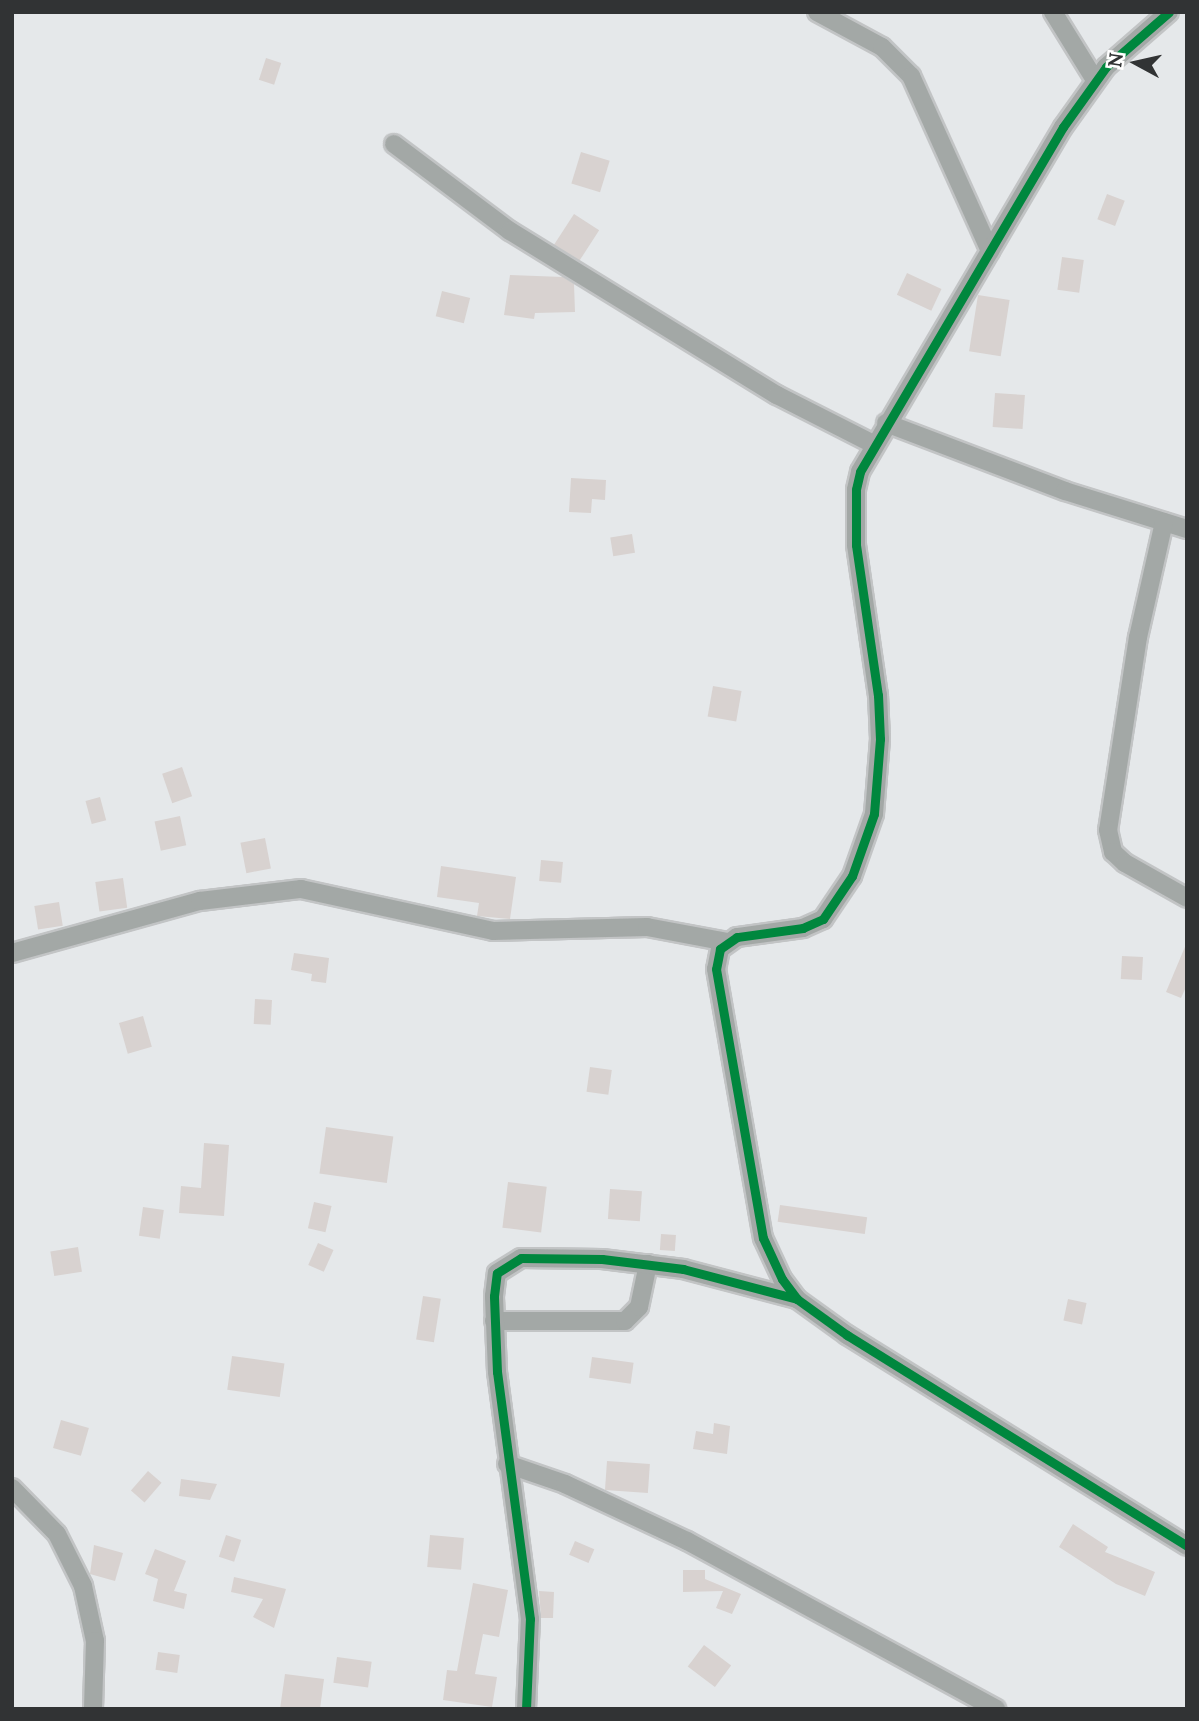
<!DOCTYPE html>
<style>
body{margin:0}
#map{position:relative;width:1199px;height:1721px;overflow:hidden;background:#e5e8ea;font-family:Lora,serif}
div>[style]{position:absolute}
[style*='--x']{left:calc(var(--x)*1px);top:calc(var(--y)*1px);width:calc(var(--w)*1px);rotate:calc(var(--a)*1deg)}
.building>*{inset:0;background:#d8d2d0;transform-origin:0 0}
.roads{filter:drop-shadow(2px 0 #c2c4c5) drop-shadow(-2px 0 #c2c4c5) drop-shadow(0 2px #c2c4c5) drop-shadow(0 -2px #c2c4c5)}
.minor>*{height:18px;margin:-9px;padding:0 9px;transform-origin:9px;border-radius:9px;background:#a3a8a6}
.cycleway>*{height:9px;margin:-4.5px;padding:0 4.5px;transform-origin:4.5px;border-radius:4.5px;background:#00873e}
span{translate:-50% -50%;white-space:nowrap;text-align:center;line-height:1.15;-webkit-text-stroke:5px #fff;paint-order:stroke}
.frame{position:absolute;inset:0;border:14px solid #313334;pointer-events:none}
.north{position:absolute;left:1101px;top:28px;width:70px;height:70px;-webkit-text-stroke:5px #fff;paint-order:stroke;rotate:278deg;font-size:19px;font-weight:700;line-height:28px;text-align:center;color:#313334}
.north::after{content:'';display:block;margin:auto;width:24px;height:32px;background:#313334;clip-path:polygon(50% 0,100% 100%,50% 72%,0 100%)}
</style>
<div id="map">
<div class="building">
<i style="left:266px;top:58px;width:16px;height:23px;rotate:18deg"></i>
<i style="left:581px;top:152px;width:30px;height:33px;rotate:17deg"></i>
<i style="left:1107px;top:194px;width:19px;height:27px;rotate:21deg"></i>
<i style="left:574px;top:214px;width:30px;height:37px;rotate:33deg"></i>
<i style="left:1062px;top:257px;width:22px;height:33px;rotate:8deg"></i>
<i style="left:907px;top:273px;width:38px;height:24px;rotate:25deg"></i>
<i style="clip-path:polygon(510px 275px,563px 277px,574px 284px,575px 312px,535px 313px,534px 319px,504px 315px)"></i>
<i style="left:442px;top:291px;width:29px;height:26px;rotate:14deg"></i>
<i style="left:978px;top:295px;width:32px;height:57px;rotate:9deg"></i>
<i style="left:995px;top:393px;width:30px;height:34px;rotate:4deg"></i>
<i style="clip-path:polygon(571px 478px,606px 480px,605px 500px,592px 499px,591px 513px,569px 512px)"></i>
<i style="left:632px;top:534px;width:19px;height:22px;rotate:81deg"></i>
<i style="left:713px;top:686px;width:29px;height:31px;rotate:10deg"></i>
<i style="left:182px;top:767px;width:31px;height:21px;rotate:71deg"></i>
<i style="left:100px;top:797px;width:24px;height:15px;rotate:75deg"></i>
<i style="left:180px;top:816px;width:30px;height:26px;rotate:78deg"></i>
<i style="left:265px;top:838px;width:31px;height:25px;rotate:79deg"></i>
<i style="left:541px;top:860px;width:22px;height:21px;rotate:5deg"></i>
<i style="clip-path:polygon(441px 866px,516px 877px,510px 919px,477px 916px,479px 903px,437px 897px)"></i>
<i style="left:123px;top:878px;width:30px;height:28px;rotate:82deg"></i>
<i style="left:59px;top:902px;width:24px;height:25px;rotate:81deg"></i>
<i style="clip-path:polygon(1187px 942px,1187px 985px,1181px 998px,1166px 992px)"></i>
<i style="clip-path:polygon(294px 953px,329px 958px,326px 983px,311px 981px,312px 974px,291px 970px)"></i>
<i style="left:1122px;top:956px;width:21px;height:23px;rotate:3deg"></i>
<i style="left:255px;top:999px;width:17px;height:25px;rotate:3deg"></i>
<i style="left:143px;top:1016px;width:32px;height:25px;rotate:74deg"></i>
<i style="left:590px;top:1067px;width:22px;height:25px;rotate:8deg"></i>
<i style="left:326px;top:1127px;width:68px;height:47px;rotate:8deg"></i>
<i style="clip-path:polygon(204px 1143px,229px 1145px,224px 1216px,179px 1213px,181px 1186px,201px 1188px)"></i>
<i style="left:508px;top:1182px;width:39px;height:46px;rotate:7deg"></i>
<i style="left:610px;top:1189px;width:32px;height:30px;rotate:4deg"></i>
<i style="left:314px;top:1202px;width:18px;height:27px;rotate:13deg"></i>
<i style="left:780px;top:1205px;width:88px;height:17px;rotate:8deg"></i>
<i style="left:143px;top:1207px;width:21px;height:29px;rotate:8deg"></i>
<i style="left:661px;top:1234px;width:15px;height:16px;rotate:4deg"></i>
<i style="left:318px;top:1243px;width:17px;height:24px;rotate:24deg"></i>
<i style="left:78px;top:1247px;width:25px;height:28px;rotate:81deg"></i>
<i style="left:423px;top:1296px;width:18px;height:44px;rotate:9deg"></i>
<i style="left:1068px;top:1299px;width:19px;height:22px;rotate:12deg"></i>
<i style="left:232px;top:1356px;width:53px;height:34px;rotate:8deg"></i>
<i style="left:592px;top:1357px;width:42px;height:21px;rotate:8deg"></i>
<i style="left:61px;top:1420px;width:29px;height:29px;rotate:16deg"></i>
<i style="clip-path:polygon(714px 1423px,730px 1426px,727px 1454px,693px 1449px,696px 1431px,713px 1434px)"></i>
<i style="left:607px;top:1461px;width:43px;height:29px;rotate:4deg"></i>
<i style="left:148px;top:1471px;width:18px;height:26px;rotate:41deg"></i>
<i style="clip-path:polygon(181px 1479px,217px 1484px,210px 1500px,179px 1496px)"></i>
<i style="clip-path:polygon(1073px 1524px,1108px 1547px,1105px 1552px,1155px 1572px,1145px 1596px,1116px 1584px,1059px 1547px)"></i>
<i style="left:226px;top:1535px;width:16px;height:23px;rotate:18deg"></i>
<i style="left:430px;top:1535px;width:34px;height:32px;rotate:5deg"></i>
<i style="left:575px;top:1541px;width:21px;height:15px;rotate:23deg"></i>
<i style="clip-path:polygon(94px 1545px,123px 1553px,115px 1581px,90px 1574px)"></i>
<i style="clip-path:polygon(155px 1549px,186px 1561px,174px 1591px,187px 1594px,184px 1609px,153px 1601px,158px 1579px,145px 1574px)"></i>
<i style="clip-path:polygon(683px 1570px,705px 1570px,705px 1579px,741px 1594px,732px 1614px,716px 1608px,723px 1591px,683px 1592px)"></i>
<i style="clip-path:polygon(234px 1577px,286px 1589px,274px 1628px,253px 1617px,263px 1599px,231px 1592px)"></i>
<i style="clip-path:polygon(473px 1583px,508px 1590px,499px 1637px,483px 1634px,475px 1674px,497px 1677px,492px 1707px,443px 1700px,447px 1670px,457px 1671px)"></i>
<i style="clip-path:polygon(539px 1591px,554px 1592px,553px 1618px,541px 1618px)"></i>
<i style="left:704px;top:1645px;width:34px;height:27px;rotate:37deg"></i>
<i style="left:158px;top:1652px;width:22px;height:18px;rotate:8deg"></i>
<i style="left:337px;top:1657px;width:35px;height:26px;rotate:8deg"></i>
<i style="clip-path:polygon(285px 1674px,324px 1679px,320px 1709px,280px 1709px)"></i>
</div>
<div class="roads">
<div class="minor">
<i style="--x:817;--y:12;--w:74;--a:28.3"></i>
<i style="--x:882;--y:47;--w:41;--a:45"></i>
<i style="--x:911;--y:76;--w:192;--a:65.7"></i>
<i style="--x:1053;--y:12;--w:80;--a:58.3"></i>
<i style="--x:1169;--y:12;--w:84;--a:138.9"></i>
<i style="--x:1106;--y:67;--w:74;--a:125.6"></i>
<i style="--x:1063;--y:127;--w:400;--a:120.5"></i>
<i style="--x:860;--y:472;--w:18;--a:103"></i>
<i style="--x:856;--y:490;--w:55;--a:90"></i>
<i style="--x:856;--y:545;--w:152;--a:81.7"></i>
<i style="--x:878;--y:695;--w:44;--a:87.4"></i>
<i style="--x:880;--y:739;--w:75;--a:94.6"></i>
<i style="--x:874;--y:814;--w:66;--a:109.5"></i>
<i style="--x:852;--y:876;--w:52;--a:124"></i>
<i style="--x:823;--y:919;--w:22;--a:156"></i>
<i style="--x:803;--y:928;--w:67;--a:172.2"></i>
<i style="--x:737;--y:937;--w:21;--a:145"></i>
<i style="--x:720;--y:949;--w:20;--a:101"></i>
<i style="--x:716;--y:969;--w:273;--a:80.1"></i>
<i style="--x:763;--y:1238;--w:45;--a:65.1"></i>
<i style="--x:782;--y:1279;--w:25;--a:53"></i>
<i style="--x:797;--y:1299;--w:62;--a:35.8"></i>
<i style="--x:847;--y:1335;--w:400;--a:31.8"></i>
<i style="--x:394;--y:144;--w:145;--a:36.9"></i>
<i style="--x:510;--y:231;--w:313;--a:31.6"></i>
<i style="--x:777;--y:395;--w:108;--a:27"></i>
<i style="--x:886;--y:423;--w:191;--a:20.8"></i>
<i style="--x:1065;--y:491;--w:128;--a:17.3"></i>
<i style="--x:1164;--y:522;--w:118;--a:102.7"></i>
<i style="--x:1138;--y:637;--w:195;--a:98.8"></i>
<i style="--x:1108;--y:830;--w:23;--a:77"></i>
<i style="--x:1113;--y:852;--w:16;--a:43"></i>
<i style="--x:1125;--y:863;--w:71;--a:29.4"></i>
<i style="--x:12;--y:953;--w:195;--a:-15.5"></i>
<i style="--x:200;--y:901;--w:102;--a:-6.8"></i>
<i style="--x:301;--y:889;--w:197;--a:12.3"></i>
<i style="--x:493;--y:931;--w:154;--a:-1.5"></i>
<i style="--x:647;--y:927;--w:81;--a:10.6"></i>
<i style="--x:494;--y:1321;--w:131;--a:0"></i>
<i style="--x:625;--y:1321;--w:20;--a:-45"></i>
<i style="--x:639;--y:1307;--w:44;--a:-78.2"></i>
<i style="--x:507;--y:1464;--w:61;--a:19"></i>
<i style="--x:565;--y:1484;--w:135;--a:25"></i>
<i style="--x:687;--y:1541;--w:352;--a:28.5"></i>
<i style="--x:12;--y:1488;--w:64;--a:45.6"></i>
<i style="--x:57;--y:1534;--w:58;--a:63.4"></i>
<i style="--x:83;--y:1586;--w:56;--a:77.7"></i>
<i style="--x:95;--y:1641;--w:68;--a:91.7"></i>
<i style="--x:526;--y:1709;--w:90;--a:-87.5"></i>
<i style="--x:530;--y:1619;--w:249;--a:-97.6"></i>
<i style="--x:497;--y:1372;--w:76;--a:-92.3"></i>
<i style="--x:494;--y:1296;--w:23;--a:-83"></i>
<i style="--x:497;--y:1273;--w:28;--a:-32"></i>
<i style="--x:521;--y:1258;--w:81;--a:0.7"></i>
<i style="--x:602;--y:1259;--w:82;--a:7"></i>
<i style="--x:683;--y:1269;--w:118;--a:14.7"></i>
</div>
</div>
<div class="cycleway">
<i style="--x:1169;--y:12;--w:84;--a:138.9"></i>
<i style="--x:1106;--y:67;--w:74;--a:125.6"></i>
<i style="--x:1063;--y:127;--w:400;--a:120.5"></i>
<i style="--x:860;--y:472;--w:18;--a:103"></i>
<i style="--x:856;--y:490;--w:55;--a:90"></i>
<i style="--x:856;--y:545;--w:152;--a:81.7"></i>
<i style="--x:878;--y:695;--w:44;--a:87.4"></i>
<i style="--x:880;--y:739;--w:75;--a:94.6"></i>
<i style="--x:874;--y:814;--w:66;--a:109.5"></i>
<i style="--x:852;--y:876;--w:52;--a:124"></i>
<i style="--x:823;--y:919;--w:22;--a:156"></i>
<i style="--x:803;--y:928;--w:67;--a:172.2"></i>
<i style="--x:737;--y:937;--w:21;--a:145"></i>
<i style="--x:720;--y:949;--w:20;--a:101"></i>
<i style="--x:716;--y:969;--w:273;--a:80.1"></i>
<i style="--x:763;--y:1238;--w:45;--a:65.1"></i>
<i style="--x:782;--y:1279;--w:25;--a:53"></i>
<i style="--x:797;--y:1299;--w:62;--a:35.8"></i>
<i style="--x:847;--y:1335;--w:400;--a:31.8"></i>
<i style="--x:526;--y:1709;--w:90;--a:-87.5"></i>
<i style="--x:530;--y:1619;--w:249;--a:-97.6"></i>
<i style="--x:497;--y:1372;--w:76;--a:-92.3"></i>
<i style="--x:494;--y:1296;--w:23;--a:-83"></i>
<i style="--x:497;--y:1273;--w:28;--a:-32"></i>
<i style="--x:521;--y:1258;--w:81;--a:0.7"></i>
<i style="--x:602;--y:1259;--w:82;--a:7"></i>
<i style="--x:683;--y:1269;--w:118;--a:14.7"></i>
</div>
<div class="frame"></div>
<div class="north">N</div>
</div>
